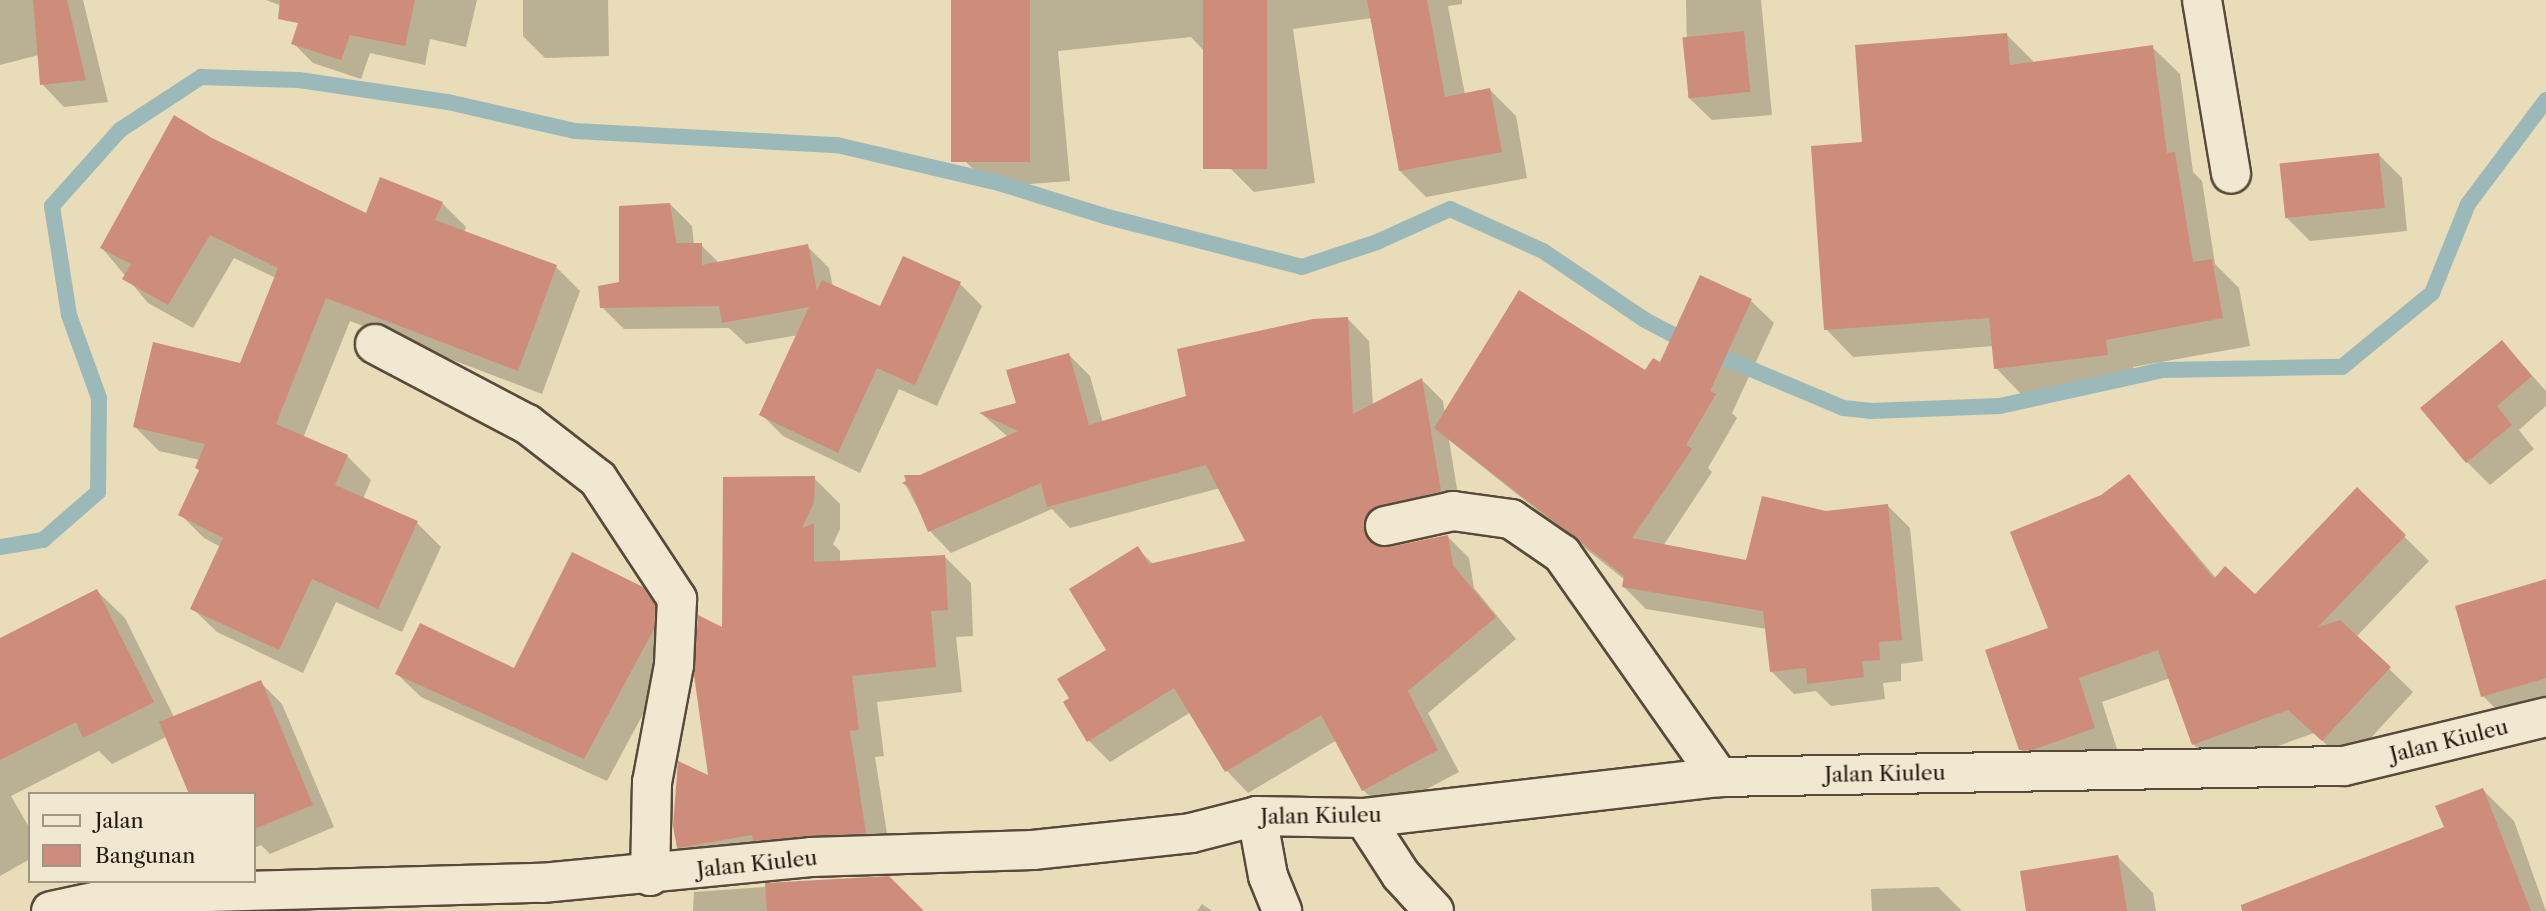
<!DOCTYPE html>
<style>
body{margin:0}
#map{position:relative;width:2546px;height:911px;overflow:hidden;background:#e9dcb8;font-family:"Libre Caslon Text",serif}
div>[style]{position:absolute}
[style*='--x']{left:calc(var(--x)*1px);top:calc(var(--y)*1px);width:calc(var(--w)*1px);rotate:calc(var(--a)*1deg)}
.shadow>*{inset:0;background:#0003}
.stream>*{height:16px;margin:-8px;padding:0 8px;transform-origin:8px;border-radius:8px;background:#9cb9b9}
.building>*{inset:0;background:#ce8d7a;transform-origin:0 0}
.roads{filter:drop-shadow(2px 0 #59493b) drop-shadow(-2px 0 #59493b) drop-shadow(0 2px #59493b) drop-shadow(0 -2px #59493b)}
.minor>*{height:38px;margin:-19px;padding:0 19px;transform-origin:19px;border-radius:19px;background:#f1e8d1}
.tertiary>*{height:38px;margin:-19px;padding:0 19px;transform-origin:19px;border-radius:19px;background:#f1e8d1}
span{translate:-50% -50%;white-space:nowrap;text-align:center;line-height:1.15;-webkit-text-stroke:5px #f1e8d1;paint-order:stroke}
.street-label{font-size:21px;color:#291811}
.legend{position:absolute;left:28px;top:792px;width:228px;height:91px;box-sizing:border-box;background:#f1e8d1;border:2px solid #a19584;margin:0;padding:9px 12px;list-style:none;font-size:21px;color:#291811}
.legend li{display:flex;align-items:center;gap:14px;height:35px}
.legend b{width:35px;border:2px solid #a19584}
</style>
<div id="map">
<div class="shadow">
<i style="clip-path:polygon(0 0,83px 0,108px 102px,64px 107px,42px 84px,39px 55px,0 65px)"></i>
<i style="clip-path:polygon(266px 0,477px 0,466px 47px,430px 39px,425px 65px,370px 53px,361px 79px,313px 63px,293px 43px,300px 21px,290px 9px)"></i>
<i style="clip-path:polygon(523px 0,608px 0,609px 56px,545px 58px,523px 36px)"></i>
<i style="clip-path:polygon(952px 0,1462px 0,1462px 4px,1448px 6px,1465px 95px,1490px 90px,1516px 116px,1527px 178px,1426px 197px,1400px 171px,1372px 18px,1293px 29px,1315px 183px,1254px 192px,1228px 166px,1211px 50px,1204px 51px,1191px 37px,1058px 51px,1070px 181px,991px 187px,965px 161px)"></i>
<i style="clip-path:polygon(1686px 0,1761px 0,1772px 115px,1712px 120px,1688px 97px)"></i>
<i style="clip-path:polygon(2006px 34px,2035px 63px,2152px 47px,2180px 74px,2193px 172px,2202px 181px,2215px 264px,2239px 288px,2250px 346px,2133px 367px,2135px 382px,2023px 396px,1996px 368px,1993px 346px,1853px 357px,1826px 329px,1864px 144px)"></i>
<i style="clip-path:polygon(211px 140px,367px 215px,442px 203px,466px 227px,464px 232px,556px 267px,580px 291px,542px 394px,350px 321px,303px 438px,347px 456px,371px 480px,363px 499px,417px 523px,441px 547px,402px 632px,336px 602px,303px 673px,217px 632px,192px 608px,221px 547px,204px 538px,180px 514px,200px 472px,197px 468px,200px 460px,159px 451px,135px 427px,241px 365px,276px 278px,234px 258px,193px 328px,148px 303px,102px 248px)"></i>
<i style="clip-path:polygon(2379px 155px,2402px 178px,2407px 231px,2310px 241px,2287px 218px)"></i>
<i style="clip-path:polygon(670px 204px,692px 226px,694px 245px,701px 245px,720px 264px,807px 246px,829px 268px,833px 287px,881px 308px,960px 284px,982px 306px,937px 406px,899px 389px,860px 473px,783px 436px,761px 414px,799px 335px,746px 344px,729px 328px,624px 329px,602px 307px)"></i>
<i style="clip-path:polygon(1701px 277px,1751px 301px,1774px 323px,1732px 413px,1737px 418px,1708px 468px,1712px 472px,1663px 546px,1747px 562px,1826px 513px,1888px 506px,1910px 528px,1923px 661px,1901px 664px,1901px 681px,1883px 683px,1885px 699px,1831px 706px,1816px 691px,1794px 694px,1771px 671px,1767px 629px,1646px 609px,1624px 587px,1625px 580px,1449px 440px,1461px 513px,1392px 531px,1386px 548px,1447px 536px,1469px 558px,1474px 588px,1516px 639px,1428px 713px,1459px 772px,1385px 811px,1363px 790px,1337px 740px,1248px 793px,1227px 771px,1191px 712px,1110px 762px,1089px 741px,1108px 650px,1137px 548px,1154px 565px,1248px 542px,1220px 488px,1070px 528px,1052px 509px,951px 553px,930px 531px,905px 484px,1008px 437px,982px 414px,1018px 404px,1069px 355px,1090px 376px,1103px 423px,1188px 398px,1348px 319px,1369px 341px,1373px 405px,1422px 380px,1443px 401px,1445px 414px,1646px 372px,1660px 364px)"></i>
<i style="clip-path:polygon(2502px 342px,2546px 391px,2546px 406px,2519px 430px,2534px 449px,2490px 485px,2467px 462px)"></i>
<i style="clip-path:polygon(2129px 476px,2216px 578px,2255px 596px,2357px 490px,2429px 561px,2356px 637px,2413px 692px,2347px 764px,2314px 733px,2217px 768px,2193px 744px,2170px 678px,2102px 702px,2118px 752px,2044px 773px,2020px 749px,2050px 629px,2102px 497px)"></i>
<i style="clip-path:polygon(814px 478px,840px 504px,840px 529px,833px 544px,840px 551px,840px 562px,945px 557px,971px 583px,973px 636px,956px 637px,962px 692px,877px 702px,884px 756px,875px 757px,891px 859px,705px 873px,678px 847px,710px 778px,724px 630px)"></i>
<i style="clip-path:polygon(2546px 581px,2546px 707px,2506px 719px,2483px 696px)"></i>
<i style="clip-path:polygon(642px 589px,666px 613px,676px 653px,607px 781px,421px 697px,397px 674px,514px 671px)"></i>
<i style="clip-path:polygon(97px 591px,125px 618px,174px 717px,260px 682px,282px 704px,334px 827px,270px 854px,261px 845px,254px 848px,254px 794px,166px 737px,112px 764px,99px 751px,11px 796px,30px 829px,30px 859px,0 876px,0 640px)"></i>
<i style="clip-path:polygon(2483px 790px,2514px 821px,2546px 911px,2251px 911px,2446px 828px)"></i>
<i style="clip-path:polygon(2118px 857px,2153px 893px,2156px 911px,2028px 911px)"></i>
<i style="clip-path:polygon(889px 878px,922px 911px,693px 911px,694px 892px)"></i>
<i style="clip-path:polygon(1938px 887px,1962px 911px,1872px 911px,1871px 889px)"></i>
<i style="clip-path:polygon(1202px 904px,1212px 911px,1197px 911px)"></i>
</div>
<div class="stream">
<i style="--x:0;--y:547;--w:44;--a:-9.2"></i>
<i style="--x:43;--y:540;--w:73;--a:-41.1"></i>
<i style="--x:98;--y:492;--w:94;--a:-89.4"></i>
<i style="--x:99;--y:398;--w:88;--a:-109.9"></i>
<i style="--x:69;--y:315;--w:110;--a:-98.9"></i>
<i style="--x:52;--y:206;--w:102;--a:-48.2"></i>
<i style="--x:120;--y:130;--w:97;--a:-33.2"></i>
<i style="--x:201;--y:77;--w:98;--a:1.8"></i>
<i style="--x:299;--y:80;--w:151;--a:8.4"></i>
<i style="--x:448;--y:102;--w:130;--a:12.9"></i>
<i style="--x:575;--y:131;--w:262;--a:3.1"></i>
<i style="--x:837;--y:145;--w:166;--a:13.2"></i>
<i style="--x:999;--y:183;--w:110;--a:17.4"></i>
<i style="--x:1104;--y:216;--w:204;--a:14.4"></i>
<i style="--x:1302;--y:267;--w:79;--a:-18.4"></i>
<i style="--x:1377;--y:242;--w:80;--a:-24.3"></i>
<i style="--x:1450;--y:209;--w:102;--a:24.3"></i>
<i style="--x:1543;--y:251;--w:123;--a:34.1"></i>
<i style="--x:1645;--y:320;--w:52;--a:27.6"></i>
<i style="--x:1691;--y:344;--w:165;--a:22.8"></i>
<i style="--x:1843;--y:408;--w:27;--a:6"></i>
<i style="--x:1870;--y:411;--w:130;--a:-2.2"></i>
<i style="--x:2000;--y:406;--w:166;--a:-12.5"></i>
<i style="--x:2162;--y:370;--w:180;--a:-1"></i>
<i style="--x:2342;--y:367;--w:117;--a:-39.4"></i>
<i style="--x:2432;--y:293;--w:96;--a:-68"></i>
<i style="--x:2468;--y:204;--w:130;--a:-53.1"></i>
</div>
<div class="building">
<i style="clip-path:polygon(33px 0,67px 0,86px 80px,40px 85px)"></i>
<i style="clip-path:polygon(280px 0,415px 0,405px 46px,350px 35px,341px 60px,291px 44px,298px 23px,278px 19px)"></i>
<i style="left:951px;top:0;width:79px;height:162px"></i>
<i style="left:1203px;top:0;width:64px;height:169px"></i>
<i style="clip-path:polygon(1367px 0,1427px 0,1445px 97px,1490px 88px,1502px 152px,1399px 171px)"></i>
<i style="left:1744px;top:31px;width:61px;height:62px;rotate:84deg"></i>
<i style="clip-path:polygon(2007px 33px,2010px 65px,2153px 45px,2167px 153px,2175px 152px,2193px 262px,2212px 259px,2223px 318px,2106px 340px,2108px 355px,1994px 369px,1989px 318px,1824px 330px,1811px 146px,1862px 142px,1855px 45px)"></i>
<i style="clip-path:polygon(174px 115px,212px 138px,366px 213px,380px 177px,443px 202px,435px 220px,557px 265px,518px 371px,326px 298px,276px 424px,348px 455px,335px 485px,418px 521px,378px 609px,312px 579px,279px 650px,190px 609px,223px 538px,178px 515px,199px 470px,195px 468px,205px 444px,133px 427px,153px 342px,240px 363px,278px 268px,210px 235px,168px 305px,122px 279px,131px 264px,100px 248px)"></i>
<i style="left:2379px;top:153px;width:55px;height:100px;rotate:84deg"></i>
<i style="clip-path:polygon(670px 203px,676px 243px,702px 243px,702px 265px,808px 244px,817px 291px,822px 280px,880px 306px,903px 256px,961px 282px,915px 385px,877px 368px,838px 453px,759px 415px,809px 307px,722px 323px,719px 306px,600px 308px,598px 286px,619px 282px,619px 206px)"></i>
<i style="clip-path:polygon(1700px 275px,1752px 299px,1710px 391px,1716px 394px,1686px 445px,1692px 449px,1632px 538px,1746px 560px,1762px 496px,1826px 511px,1888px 504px,1902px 640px,1879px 642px,1880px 660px,1862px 661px,1864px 677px,1807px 684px,1806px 668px,1770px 672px,1763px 611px,1622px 587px,1624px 576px,1434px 428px,1519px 290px,1645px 370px,1653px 358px,1660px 362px)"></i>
<i style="clip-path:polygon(1348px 317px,1353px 414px,1422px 378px,1441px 491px,1371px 509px,1364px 531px,1369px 541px,1389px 547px,1448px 535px,1453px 565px,1496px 617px,1408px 691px,1438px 750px,1362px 791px,1321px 715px,1225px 772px,1174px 688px,1087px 742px,1063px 702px,1069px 698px,1057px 679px,1106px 650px,1069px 589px,1138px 546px,1149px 564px,1245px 541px,1206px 465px,1047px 507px,1041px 483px,928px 532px,909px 487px,902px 483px,906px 481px,904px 475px,920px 475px,1018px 431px,979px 413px,1016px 403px,1006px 370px,1069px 353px,1089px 425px,1186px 396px,1177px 349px,1313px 319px)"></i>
<i style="clip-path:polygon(2502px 340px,2532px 376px,2497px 406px,2512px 425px,2466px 463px,2420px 408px)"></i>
<i style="clip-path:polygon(2129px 474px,2214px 579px,2225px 566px,2255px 594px,2357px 487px,2406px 535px,2318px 627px,2340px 620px,2391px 667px,2322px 741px,2288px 710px,2192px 745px,2158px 650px,2079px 678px,2095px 728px,2032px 750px,2019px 750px,1985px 650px,2048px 628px,2010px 532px,2101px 495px)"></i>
<i style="clip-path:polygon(815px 476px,814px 502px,802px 528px,814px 523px,814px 562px,945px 555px,948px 610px,931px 611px,936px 667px,852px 676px,859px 730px,850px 731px,866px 833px,753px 841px,752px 835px,677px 848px,673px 826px,678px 761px,708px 775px,694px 675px,698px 615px,722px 627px,723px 477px)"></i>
<i style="clip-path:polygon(572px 552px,643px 587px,655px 605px,654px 629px,584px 759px,395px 674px,420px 623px,514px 668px)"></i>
<i style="clip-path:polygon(2546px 579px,2546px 678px,2481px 697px,2455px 606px)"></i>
<i style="clip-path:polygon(97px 589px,154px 702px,83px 738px,76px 722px,0 760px,0 638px)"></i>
<i style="clip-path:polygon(261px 680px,313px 805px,254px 829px,254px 794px,189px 794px,159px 722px)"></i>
<i style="clip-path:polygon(2483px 788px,2531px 911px,2242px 911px,2241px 905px,2444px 827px,2435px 806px)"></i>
<i style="clip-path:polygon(2118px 855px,2127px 911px,2026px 911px,2020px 871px)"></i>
<i style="clip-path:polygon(889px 876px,924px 911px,767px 911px,765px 883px)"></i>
</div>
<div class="roads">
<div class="minor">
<i style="--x:2202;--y:0;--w:176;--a:80.5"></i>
<i style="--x:375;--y:344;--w:172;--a:27.8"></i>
<i style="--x:527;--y:424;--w:90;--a:37.8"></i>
<i style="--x:598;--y:479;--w:144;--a:56.6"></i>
<i style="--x:677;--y:599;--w:66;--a:92.6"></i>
<i style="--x:674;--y:665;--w:119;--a:100.6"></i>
<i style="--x:652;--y:782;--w:94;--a:91.2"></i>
<i style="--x:1385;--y:526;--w:70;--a:-12.4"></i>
<i style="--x:1453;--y:511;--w:59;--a:7.9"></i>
<i style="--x:1511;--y:519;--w:62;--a:34.5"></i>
<i style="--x:1562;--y:554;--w:273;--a:54.9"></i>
<i style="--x:1257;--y:816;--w:61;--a:79.6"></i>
<i style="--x:1268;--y:876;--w:38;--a:68"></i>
<i style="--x:1364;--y:818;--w:68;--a:57"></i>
<i style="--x:1401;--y:875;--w:49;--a:47.5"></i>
</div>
<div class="tertiary">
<i style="--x:51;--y:911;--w:57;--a:-12.1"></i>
<i style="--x:107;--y:899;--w:67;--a:-5.1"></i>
<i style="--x:174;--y:893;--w:368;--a:-1.6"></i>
<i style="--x:542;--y:883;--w:270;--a:-5.5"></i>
<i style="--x:811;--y:857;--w:222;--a:-1.8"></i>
<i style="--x:1033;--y:850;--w:159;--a:-6.1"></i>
<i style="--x:1191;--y:833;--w:68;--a:-14.4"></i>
<i style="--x:1257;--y:816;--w:107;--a:1.1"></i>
<i style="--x:1364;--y:818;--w:357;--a:-6.6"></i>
<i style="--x:1719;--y:777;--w:625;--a:-1.01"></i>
<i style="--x:2344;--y:766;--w:208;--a:-13.6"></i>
</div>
</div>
<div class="street-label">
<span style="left:2449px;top:741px;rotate:-14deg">Jalan Kiuleu</span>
<span style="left:1885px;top:774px;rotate:-1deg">Jalan Kiuleu</span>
<span style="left:1321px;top:816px;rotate:-1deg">Jalan Kiuleu</span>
<span style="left:757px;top:864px;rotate:-6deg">Jalan Kiuleu</span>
</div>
<ul class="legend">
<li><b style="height:9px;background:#f1e8d1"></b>Jalan</li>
<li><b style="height:19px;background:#ce8d7a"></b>Bangunan</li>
</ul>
</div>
